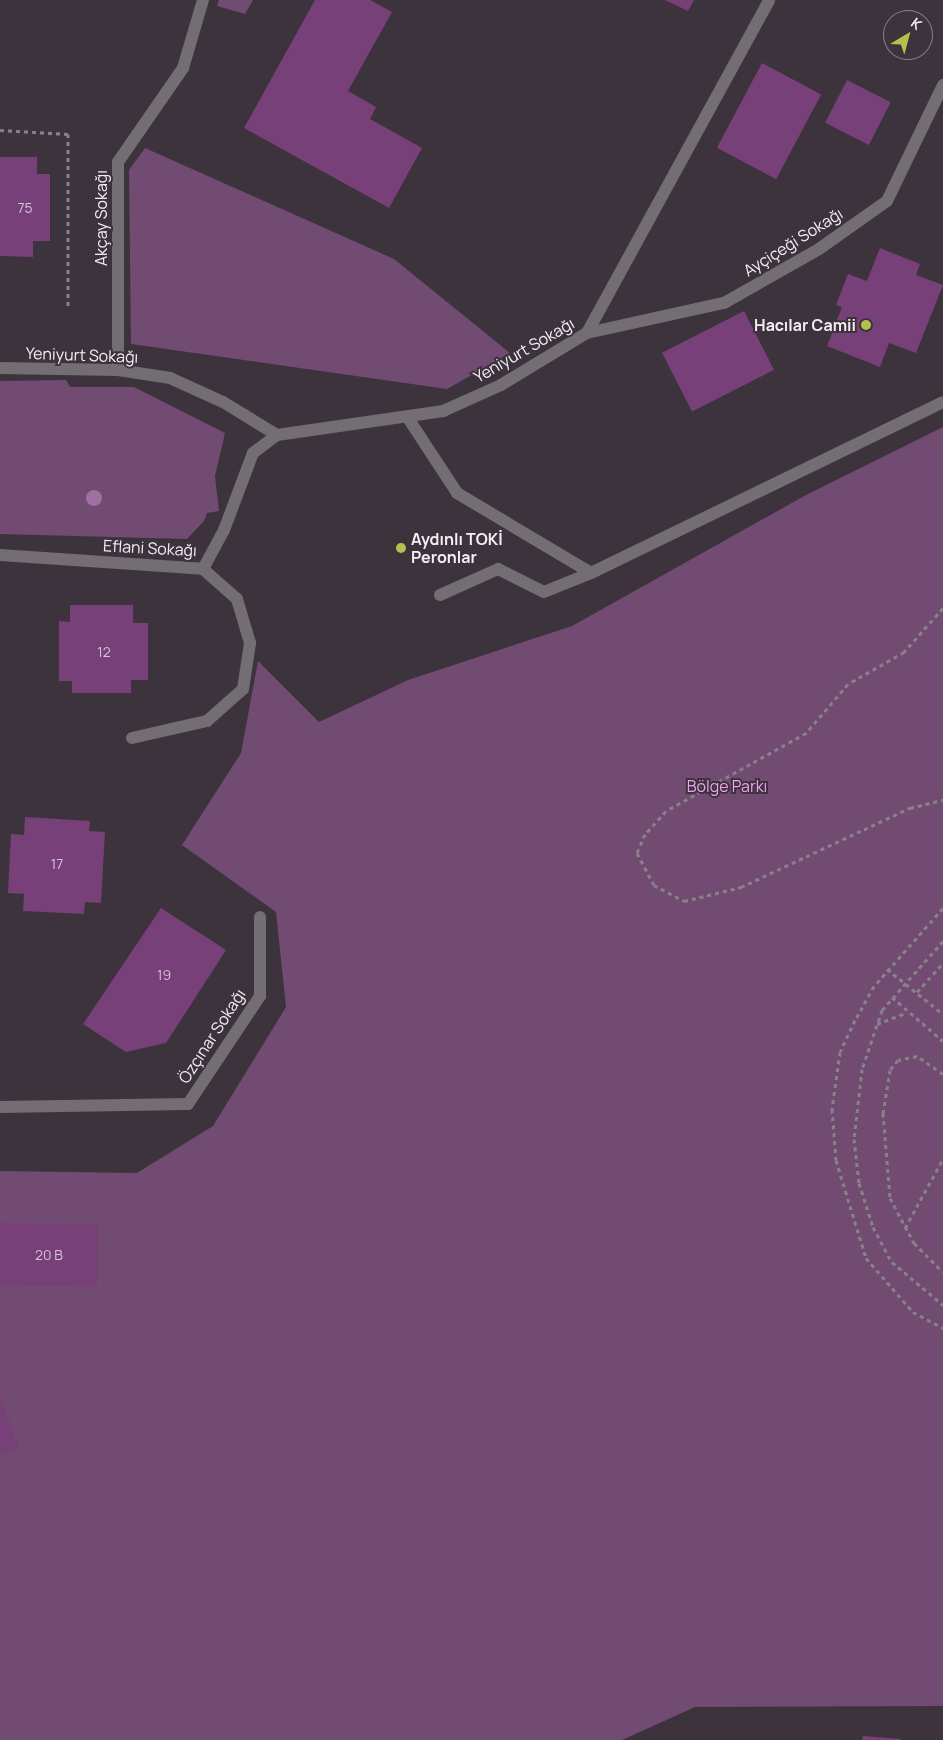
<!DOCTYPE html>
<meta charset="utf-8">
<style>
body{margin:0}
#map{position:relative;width:943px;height:1740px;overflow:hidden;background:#3d333d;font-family:Manrope,sans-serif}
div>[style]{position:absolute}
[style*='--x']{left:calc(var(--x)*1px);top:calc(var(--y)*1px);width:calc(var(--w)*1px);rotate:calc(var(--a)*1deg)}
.green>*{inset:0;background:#714b72}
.building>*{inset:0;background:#774079;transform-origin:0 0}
.path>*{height:3px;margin-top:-1.5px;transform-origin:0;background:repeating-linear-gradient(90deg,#898189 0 4px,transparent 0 8px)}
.minor>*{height:12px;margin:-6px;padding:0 6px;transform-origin:6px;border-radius:6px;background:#736e73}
.trees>*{width:16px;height:16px;margin:-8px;border-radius:50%;background:#9f70a1}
.dots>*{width:14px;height:14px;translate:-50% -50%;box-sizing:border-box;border:2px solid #3d333d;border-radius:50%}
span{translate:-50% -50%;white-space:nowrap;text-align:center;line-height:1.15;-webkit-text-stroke:4px #3d333d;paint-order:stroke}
.number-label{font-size:14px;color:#d6c2d6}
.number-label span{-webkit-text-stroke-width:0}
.street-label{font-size:16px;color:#f5eef5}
.poi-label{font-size:16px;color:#f5eef5;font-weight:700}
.right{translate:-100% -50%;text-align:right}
.left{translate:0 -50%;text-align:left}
.park-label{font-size:16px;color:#f0a1f3}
.north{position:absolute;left:883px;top:10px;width:50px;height:50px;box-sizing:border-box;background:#3d333d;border:1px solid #877e87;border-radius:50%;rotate:37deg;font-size:14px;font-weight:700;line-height:20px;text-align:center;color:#f5eef5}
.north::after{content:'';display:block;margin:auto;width:18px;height:22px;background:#b3c24b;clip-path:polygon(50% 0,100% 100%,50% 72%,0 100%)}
</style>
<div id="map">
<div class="green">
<i style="clip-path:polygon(219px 0,253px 0,245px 14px,217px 6px)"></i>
<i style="clip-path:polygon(145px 148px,394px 259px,510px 353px,447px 389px,131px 344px,129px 170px)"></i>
<i style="clip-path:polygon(66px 380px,70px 387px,134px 387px,225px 433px,215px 476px,219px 511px,207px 513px,204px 521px,187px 539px,0 534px,0 381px)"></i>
<i style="clip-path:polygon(943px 427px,943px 1706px,695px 1707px,622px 1740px,0 1740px,0 1171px,137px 1173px,213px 1126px,286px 1007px,276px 912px,182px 845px,241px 753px,258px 661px,319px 722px,408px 680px,572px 626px,806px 495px)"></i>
</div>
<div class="building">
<i style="clip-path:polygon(315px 0,370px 0,392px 12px,348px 91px,376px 107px,370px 119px,422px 148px,389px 208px,244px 128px)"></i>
<i style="clip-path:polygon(665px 0,694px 0,688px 11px)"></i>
<i style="left:762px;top:63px;width:67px;height:96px;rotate:28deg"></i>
<i style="left:847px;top:80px;width:49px;height:48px;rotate:27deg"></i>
<i style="clip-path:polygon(0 157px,37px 157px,37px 174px,50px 174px,50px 241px,33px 241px,33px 257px,0 256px)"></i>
<i style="clip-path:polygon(880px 248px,920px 264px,916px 275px,943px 285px,916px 353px,889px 343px,880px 367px,827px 346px,842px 307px,836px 305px,848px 274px,867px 281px)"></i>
<i style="left:744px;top:311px;width:66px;height:92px;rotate:63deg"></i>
<i style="clip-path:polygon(70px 605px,133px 605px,133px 623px,148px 623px,148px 680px,131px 680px,131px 693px,72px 693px,72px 681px,59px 681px,59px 621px,70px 622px)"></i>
<i style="clip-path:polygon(25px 817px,90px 821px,89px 831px,105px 832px,101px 903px,85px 902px,84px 914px,23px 911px,24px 894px,8px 893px,11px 834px,24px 835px)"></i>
<i style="clip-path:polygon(161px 908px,226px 950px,166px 1043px,126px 1052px,83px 1024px)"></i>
<i style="left:0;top:1223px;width:98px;height:62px;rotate:1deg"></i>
<i style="clip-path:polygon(0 1395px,19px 1449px,0 1455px)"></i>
<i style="clip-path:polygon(863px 1736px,900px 1739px,900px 1740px,862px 1740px)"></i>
</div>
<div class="path">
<i style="--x:0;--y:130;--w:68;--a:3.4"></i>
<i style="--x:68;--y:134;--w:174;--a:90"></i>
<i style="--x:943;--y:608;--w:59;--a:131.6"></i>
<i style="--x:904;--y:652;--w:64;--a:150.3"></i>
<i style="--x:848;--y:684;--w:65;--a:130.6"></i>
<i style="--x:806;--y:733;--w:160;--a:150.9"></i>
<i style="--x:666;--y:811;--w:31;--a:132"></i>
<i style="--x:645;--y:834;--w:21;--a:113"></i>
<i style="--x:637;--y:853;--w:36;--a:62"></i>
<i style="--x:654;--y:885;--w:34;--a:28"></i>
<i style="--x:684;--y:901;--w:59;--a:-13.8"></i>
<i style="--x:741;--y:887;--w:187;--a:-25.1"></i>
<i style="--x:910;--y:808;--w:34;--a:-14"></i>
<i style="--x:943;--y:908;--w:104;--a:131.5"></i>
<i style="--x:874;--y:986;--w:39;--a:119"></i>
<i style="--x:855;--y:1020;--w:35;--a:115"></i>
<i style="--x:840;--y:1052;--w:58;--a:98"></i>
<i style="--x:832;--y:1109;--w:51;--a:85.5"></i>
<i style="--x:836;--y:1160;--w:102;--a:73"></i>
<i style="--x:866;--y:1258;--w:72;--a:49"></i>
<i style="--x:913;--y:1312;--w:34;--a:28"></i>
<i style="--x:943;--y:941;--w:92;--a:131.5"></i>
<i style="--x:882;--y:1010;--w:62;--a:108.7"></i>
<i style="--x:862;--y:1069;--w:70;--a:96.5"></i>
<i style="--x:854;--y:1139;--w:44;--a:83.5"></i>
<i style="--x:859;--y:1183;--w:46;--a:72.3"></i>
<i style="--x:873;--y:1227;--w:40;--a:62"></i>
<i style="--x:892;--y:1262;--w:67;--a:40.1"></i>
<i style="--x:887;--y:969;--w:72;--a:38.8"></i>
<i style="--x:917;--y:992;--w:39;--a:-48"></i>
<i style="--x:892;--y:997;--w:67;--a:40.8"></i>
<i style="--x:877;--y:1024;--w:31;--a:-21"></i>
<i style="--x:943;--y:1074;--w:32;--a:-145"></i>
<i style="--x:917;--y:1056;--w:19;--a:168"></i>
<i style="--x:898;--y:1060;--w:13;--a:129"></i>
<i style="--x:890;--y:1070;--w:44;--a:99.2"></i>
<i style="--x:883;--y:1113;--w:85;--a:85.3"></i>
<i style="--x:890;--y:1198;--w:51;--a:61.9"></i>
<i style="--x:914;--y:1243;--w:41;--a:45"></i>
<i style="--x:905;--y:1228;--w:79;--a:-61.2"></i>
</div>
<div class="minor">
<i style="--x:587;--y:333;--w:140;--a:-12.4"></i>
<i style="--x:724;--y:303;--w:109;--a:-29.6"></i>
<i style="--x:819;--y:249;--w:83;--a:-35.2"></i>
<i style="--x:887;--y:201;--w:129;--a:-64.2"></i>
<i style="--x:0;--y:368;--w:118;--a:1"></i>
<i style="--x:118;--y:370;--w:53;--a:8.7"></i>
<i style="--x:170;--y:378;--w:58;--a:24.4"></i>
<i style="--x:223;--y:402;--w:63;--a:31.4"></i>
<i style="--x:277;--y:435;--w:168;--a:-8.2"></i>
<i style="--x:443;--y:411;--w:64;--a:-24.1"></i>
<i style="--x:501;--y:385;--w:100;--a:-31.2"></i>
<i style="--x:587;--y:333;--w:379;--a:-61.3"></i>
<i style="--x:118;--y:370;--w:208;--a:-90"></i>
<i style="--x:118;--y:162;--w:114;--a:-55.3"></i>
<i style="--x:183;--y:68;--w:71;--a:-73.6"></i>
<i style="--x:408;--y:418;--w:90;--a:56.8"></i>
<i style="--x:457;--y:493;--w:156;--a:30.8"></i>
<i style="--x:591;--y:573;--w:391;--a:-25.9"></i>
<i style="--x:0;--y:555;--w:203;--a:3.9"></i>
<i style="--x:203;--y:569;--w:44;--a:-61.7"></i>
<i style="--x:224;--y:530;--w:82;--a:-69.4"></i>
<i style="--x:253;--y:453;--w:30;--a:-37"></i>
<i style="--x:440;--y:595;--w:64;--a:-24.1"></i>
<i style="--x:498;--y:569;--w:51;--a:26.6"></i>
<i style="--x:544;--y:592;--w:51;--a:-22"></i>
<i style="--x:132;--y:738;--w:77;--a:-12.8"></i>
<i style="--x:207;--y:721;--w:48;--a:-41.6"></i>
<i style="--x:243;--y:689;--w:47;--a:-81.3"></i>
<i style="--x:250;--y:643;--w:46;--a:-106.5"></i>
<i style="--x:237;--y:599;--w:45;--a:-138.6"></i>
<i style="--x:0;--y:1107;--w:188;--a:-0.9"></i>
<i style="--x:188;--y:1104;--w:130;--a:-56.3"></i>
<i style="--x:260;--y:996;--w:79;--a:-90"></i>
</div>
<div class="trees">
<i style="left:94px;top:498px"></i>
</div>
<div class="dots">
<i style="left:866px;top:325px;background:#b3c24b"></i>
<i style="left:401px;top:548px;background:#b3c24b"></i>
</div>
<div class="number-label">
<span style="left:25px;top:208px">75</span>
<span style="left:104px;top:652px">12</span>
<span style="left:57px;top:864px">17</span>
<span style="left:164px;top:975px">19</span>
<span style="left:49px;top:1255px">20 B</span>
</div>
<div class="street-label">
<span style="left:101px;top:218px;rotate:-90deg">Akçay Sokağı</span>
<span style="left:793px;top:242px;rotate:-32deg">Ayçiçeği Sokağı</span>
<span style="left:524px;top:350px;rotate:-30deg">Yeniyurt Sokağı</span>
<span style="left:82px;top:355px;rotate:2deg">Yeniyurt Sokağı</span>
<span style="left:150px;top:548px;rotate:3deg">Eflani Sokağı</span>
<span style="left:212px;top:1036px;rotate:-57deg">Özçınar Sokağı</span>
</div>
<div class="poi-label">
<span class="right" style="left:856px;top:325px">Hacılar Camii</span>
<span class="left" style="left:411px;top:548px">Aydınlı TOKİ<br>Peronlar</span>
</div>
<div class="park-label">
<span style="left:727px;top:786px">Bölge Parkı</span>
</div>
<div class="north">K</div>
</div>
